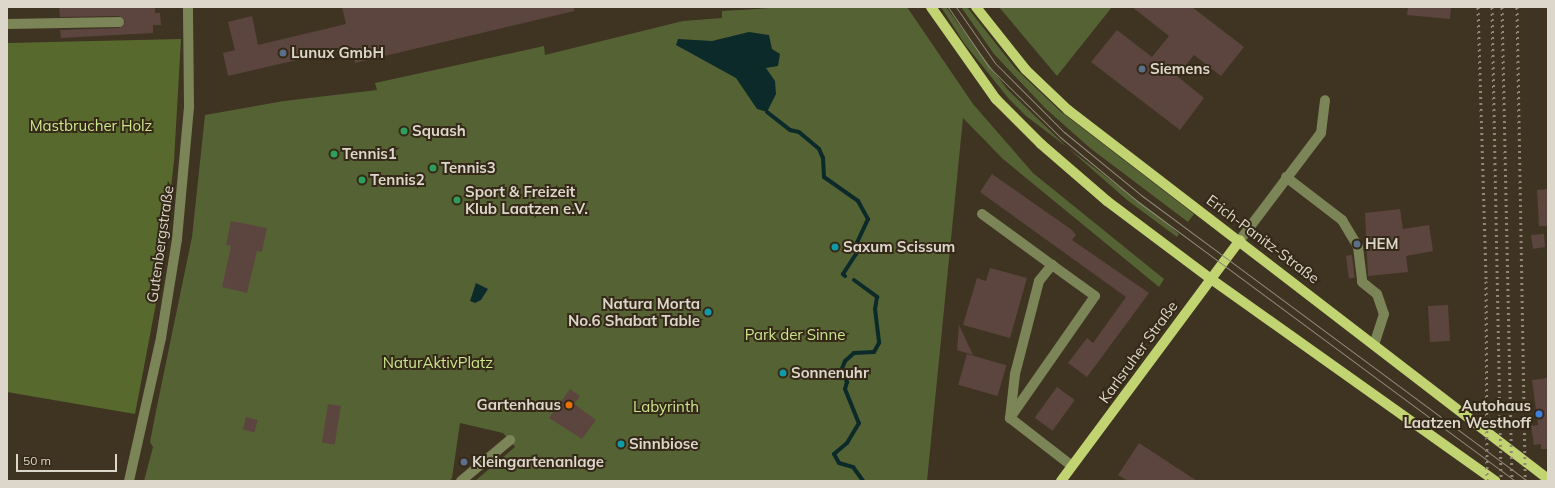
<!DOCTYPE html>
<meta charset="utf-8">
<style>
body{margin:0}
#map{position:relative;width:1555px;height:488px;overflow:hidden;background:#3f3322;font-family:Mulish,sans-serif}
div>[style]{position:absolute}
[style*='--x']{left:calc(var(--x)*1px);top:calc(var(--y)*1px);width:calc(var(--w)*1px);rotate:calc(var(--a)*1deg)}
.green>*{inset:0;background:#556334}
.forest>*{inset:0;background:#58692d}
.water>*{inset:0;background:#0c2a2a}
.stream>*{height:4px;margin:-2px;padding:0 2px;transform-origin:2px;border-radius:2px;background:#0c2a2a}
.building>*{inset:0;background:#5c453f;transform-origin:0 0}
.minor>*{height:10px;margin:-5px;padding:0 5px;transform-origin:5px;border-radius:5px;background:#7b8557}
.major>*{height:10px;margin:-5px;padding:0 5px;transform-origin:5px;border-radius:5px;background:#c1d471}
.tram>*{height:1px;margin:-0.5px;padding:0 0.5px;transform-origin:0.5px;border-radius:0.5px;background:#918779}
.rail>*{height:3px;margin-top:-1.5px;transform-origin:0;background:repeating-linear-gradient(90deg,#918779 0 2px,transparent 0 6px)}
.dots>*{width:11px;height:11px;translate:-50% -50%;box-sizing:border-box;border:2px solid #352918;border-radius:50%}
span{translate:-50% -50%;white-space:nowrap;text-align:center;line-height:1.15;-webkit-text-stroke:4px #352918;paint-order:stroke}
.poi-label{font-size:15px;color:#ddd6cb;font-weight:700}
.left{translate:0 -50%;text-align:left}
.right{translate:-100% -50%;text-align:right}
.park-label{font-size:15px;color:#cbe68d}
.street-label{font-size:15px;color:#ddd6cb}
.frame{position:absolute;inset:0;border:8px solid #ddd6cb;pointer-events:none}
.scale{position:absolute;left:16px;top:454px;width:101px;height:18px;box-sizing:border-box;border:2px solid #ddd6cb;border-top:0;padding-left:5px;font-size:12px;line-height:14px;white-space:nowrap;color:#ddd6cb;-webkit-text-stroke:3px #352918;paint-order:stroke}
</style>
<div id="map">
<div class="green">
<i style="clip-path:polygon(787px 7px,907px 7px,973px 104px,1033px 173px,1164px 279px,1159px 287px,1003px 159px,963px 118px,927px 481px,475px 481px,515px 447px,503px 433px,460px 423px,452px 478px,449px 481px,144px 481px,153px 447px,150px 442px,156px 411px,192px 237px,205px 115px,284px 101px,377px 90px,375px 83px,544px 46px,545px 55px,683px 21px,722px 18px,722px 11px)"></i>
<i style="clip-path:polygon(941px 7px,946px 7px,1007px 89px,1067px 147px,1026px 116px,1009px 99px,964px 43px)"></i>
<i style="clip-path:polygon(961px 7px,967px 7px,1015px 68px,1060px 111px,1194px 214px,1188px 222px,1090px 148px,1045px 108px,994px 54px)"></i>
<i style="clip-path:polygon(999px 7px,1112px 7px,1057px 76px)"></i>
<i style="clip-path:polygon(1068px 148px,1162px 219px,1179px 234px,1177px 237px,1127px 200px)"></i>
</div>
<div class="forest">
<i style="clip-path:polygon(181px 39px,174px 161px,161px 277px,135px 414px,7px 392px,7px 43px)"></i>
</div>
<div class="water">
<i style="clip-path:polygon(749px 32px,769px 35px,772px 49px,780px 54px,778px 66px,766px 68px,775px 81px,776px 94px,767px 112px,757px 109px,736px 78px,676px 45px,678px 39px,712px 41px)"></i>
<i style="clip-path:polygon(476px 283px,488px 289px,481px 300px,475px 303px,470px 301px)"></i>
</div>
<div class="stream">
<i style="--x:767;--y:112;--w:29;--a:38"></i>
<i style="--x:790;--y:130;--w:9;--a:13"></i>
<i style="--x:799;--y:132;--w:26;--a:40"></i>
<i style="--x:819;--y:149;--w:10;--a:66"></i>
<i style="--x:823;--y:158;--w:19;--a:87"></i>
<i style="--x:824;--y:177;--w:42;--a:35.2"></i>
<i style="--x:858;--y:201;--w:21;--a:61"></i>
<i style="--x:868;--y:219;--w:26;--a:115"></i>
<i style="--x:857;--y:243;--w:11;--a:95"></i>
<i style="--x:856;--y:254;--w:24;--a:123"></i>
<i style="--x:843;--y:274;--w:3;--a:45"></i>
<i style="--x:854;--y:280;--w:29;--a:36"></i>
<i style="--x:877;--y:297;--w:12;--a:99"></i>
<i style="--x:875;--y:309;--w:34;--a:83"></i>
<i style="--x:879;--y:343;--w:10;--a:119"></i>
<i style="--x:874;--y:352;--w:20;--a:177"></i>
<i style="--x:854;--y:353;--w:12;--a:138"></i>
<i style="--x:845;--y:361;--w:11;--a:112"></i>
<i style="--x:841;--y:371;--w:13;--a:61"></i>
<i style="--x:847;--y:382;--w:7;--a:106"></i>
<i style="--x:845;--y:389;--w:37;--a:68"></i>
<i style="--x:859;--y:423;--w:23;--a:121"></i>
<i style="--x:847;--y:443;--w:17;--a:140"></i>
<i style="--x:834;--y:454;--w:10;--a:61"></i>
<i style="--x:839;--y:463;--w:15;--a:16"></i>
<i style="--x:853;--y:467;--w:17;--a:54"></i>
</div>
<div class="building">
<i style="clip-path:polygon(59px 7px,155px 7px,155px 13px,160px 13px,161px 25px,153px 25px,153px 33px,61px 38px,60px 30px,119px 28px,125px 22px,119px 16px,60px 17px)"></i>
<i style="clip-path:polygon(342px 7px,574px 7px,574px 11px,355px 63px,352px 47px,228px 76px,223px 53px,235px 50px,228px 22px,252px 16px,258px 45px,346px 24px)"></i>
<i style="clip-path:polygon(1132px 7px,1192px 7px,1244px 47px,1221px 76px,1194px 55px,1177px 76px,1204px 98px,1180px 130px,1091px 62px,1117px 30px,1152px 57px,1169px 36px)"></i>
<i style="clip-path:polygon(1408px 7px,1451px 7px,1450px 19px,1407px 15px)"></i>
<i style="clip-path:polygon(992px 174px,1072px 230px,1076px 235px,1072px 240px,1149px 293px,1087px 377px,1068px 363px,1087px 338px,1093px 343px,1126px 297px,980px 192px)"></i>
<i style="clip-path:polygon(1548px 189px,1548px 226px,1539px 226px,1537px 190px)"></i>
<i style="clip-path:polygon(1400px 209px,1403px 229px,1429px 225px,1433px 251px,1406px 256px,1408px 272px,1368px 276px,1365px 213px)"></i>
<i style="clip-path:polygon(231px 221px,267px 228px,262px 252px,257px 251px,247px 293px,222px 287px,231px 246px,226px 245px)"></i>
<i style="clip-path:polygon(1544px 234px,1545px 247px,1533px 249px,1531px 235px)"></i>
<i style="left:1352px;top:255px;width:23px;height:6px;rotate:83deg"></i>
<i style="clip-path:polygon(990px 268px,1027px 278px,1010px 338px,963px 325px,977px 278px,986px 281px)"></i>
<i style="left:1448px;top:305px;width:36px;height:20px;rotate:87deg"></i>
<i style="clip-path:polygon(959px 325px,973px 355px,957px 350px)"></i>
<i style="left:967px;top:354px;width:41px;height:32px;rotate:16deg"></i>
<i style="clip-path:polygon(1548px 378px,1548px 449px,1541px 449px,1541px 444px,1534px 445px,1531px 426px,1538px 425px,1532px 380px)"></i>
<i style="left:1057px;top:387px;width:22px;height:38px;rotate:36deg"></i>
<i style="clip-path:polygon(570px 389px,580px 396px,574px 404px,596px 420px,582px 439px,549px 418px)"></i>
<i style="left:328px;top:404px;width:13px;height:39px;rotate:9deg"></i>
<i style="left:246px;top:417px;width:12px;height:13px;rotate:14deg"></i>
<i style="clip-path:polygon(1139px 443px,1197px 481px,1128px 481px,1118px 475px)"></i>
</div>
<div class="minor">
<i style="--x:7;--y:24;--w:112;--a:-1"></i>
<i style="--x:1286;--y:177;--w:71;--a:37.5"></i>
<i style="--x:1342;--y:220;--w:31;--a:59"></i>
<i style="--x:1358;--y:247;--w:35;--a:83"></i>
<i style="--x:1362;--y:282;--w:19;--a:39"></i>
<i style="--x:1377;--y:294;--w:21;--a:71"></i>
<i style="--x:1384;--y:314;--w:32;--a:108"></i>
<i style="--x:982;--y:214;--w:87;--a:36.1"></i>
<i style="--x:1240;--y:240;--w:134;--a:-52.9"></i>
<i style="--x:1321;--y:133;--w:33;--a:-83"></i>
<i style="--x:1052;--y:265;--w:53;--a:35.8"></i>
<i style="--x:1095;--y:296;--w:149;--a:124.9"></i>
<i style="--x:1010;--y:418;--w:44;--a:-83.5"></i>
<i style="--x:1015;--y:374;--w:96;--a:-75.5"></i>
<i style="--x:1039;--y:281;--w:21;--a:-51"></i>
<i style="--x:1010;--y:418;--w:78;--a:37.7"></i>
<i style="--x:129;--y:481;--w:147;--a:-77.4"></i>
<i style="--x:161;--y:338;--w:100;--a:-80.8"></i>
<i style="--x:177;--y:239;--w:134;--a:-84.8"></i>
<i style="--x:189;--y:106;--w:99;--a:-90.6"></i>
<i style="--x:461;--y:481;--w:64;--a:-39.9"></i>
</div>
<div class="major">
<i style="--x:931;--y:7;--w:113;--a:54.8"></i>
<i style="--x:996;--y:99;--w:64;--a:45"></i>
<i style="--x:1041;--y:144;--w:87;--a:40.8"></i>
<i style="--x:1107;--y:201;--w:130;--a:36.9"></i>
<i style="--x:1211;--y:279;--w:349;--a:35.4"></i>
<i style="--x:976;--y:7;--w:80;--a:51.6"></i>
<i style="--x:1026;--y:70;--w:58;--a:43.6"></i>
<i style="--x:1068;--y:110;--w:605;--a:37.55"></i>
<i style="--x:1061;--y:481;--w:300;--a:-53.4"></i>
</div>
<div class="tram">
<i style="--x:948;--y:7;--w:73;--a:55.7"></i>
<i style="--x:989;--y:67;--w:100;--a:44.6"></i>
<i style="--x:1060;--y:137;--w:100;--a:39.7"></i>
<i style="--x:1137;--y:201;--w:470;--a:36.5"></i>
<i style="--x:956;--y:7;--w:68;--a:55.1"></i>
<i style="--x:995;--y:63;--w:98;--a:45"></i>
<i style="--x:1064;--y:132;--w:99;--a:39.3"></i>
<i style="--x:1141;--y:195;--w:480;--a:36.5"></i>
</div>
<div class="rail">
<i style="--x:1478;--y:7;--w:274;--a:88.3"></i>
<i style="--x:1486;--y:281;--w:200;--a:89.7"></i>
<i style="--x:1492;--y:7;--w:474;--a:88.9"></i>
<i style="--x:1502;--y:7;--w:474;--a:88.8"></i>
<i style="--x:1517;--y:7;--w:474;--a:89"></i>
</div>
<div class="dots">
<i style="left:283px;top:53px;background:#5c6f8a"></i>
<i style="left:1142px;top:69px;background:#5c6f8a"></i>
<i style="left:404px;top:131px;background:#2e9e5b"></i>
<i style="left:334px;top:154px;background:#2e9e5b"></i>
<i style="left:433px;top:168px;background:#2e9e5b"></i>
<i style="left:362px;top:180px;background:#2e9e5b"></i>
<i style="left:457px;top:200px;background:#2e9e5b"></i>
<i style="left:1357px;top:244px;background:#5c6f8a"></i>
<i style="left:835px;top:247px;background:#0f9aa8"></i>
<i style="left:708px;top:312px;background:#0f9aa8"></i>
<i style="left:783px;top:373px;background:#0f9aa8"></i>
<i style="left:569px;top:405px;background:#e8710a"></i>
<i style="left:1539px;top:414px;background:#3f7fe0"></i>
<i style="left:621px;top:444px;background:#0f9aa8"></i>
<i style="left:464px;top:462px;background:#5c6f8a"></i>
</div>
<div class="poi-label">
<span class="left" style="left:291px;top:53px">Lunux GmbH</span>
<span class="left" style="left:1150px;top:69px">Siemens</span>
<span class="left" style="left:412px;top:131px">Squash</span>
<span class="left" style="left:342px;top:154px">Tennis1</span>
<span class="left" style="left:441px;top:168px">Tennis3</span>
<span class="left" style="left:370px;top:180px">Tennis2</span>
<span class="left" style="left:465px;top:200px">Sport &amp; Freizeit<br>Klub Laatzen e.V.</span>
<span class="left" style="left:1365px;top:244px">HEM</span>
<span class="left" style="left:843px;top:247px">Saxum Scissum</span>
<span class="right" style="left:700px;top:312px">Natura Morta<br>No.6 Shabat Table</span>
<span class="left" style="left:791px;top:373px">Sonnenuhr</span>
<span class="right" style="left:561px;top:405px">Gartenhaus</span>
<span class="right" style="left:1531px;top:414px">Autohaus<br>Laatzen Westhoff</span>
<span class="left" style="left:629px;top:444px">Sinnbiose</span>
<span class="left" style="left:472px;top:462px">Kleingartenanlage</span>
</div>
<div class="park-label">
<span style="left:91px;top:126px">Mastbrucher Holz</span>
<span style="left:795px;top:335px">Park der Sinne</span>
<span style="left:438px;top:363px">NaturAktivPlatz</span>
<span style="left:666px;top:407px">Labyrinth</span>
</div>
<div class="street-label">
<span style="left:1263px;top:239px;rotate:37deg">Erich-Panitz-Straße</span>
<span style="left:160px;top:244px;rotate:-82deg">Gutenbergstraße</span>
<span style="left:1138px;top:352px;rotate:-54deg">Karlsruher Straße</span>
</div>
<div class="frame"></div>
<div class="scale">50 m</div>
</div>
